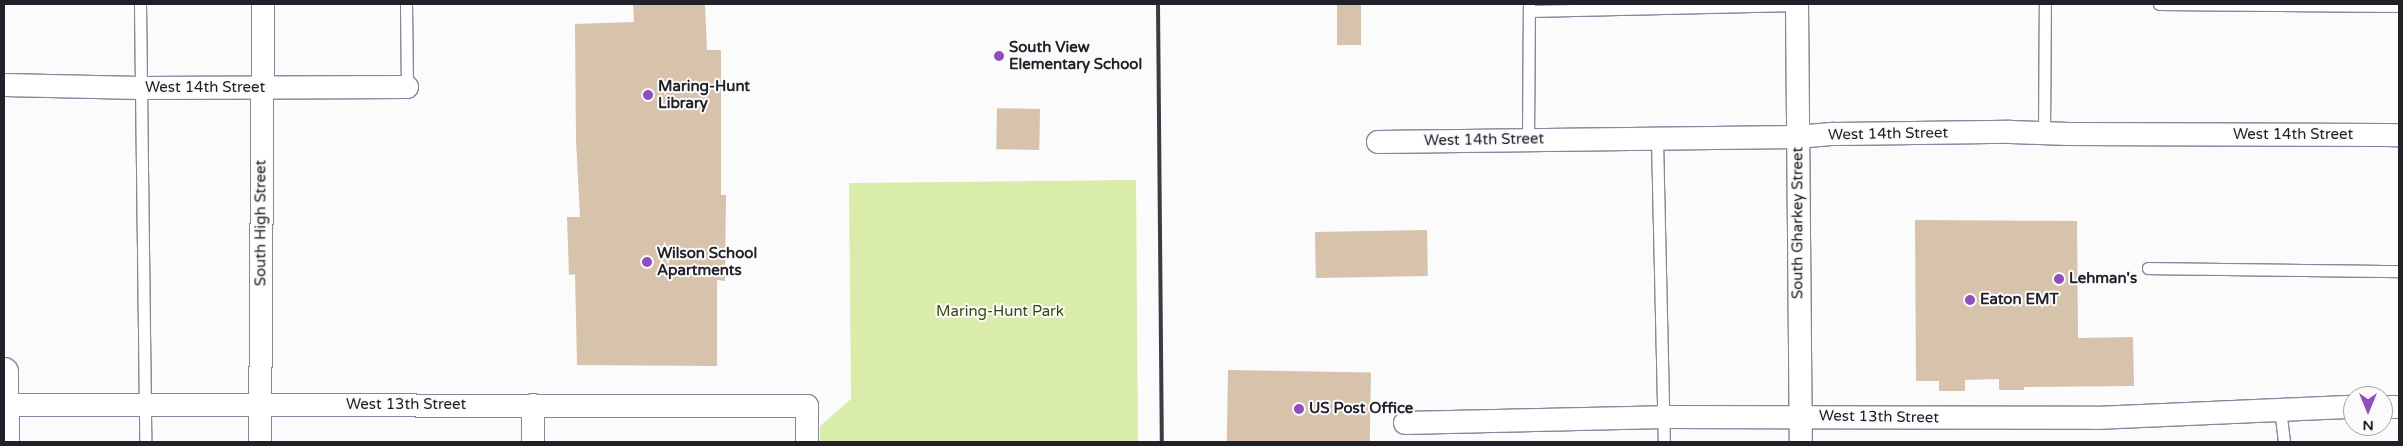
<!DOCTYPE html>
<style>
body{margin:0}
#map{position:relative;width:2403px;height:446px;overflow:hidden;background:#fbfbfb;font-family:"Varela Round",sans-serif}
div>[style]{position:absolute}
[style*='--x']{left:calc(var(--x)*1px);top:calc(var(--y)*1px);width:calc(var(--w)*1px);rotate:calc(var(--a)*1deg)}
.green>*{inset:0;background:#d9eca9}
.building>*{inset:0;background:#d7c2ac;transform-origin:0 0}
.roads{filter:drop-shadow(1px 0 #8b849d) drop-shadow(-1px 0 #8b849d) drop-shadow(0 1px #8b849d) drop-shadow(0 -1px #8b849d)}
.service>*{height:11px;margin:-5.5px;padding:0 5.5px;transform-origin:5.5px;border-radius:5.5px;background:#fff}
.minor>*{height:22px;margin:-11px;padding:0 11px;transform-origin:11px;border-radius:11px;background:#fff}
.secondary>*{height:28px;margin:-14px;padding:0 14px;transform-origin:14px;border-radius:14px;background:#fff}
.rail>*{height:4px;margin:-2px;padding:0 2px;transform-origin:2px;border-radius:2px;background:#3d3a43}
.dots>*{width:14px;height:14px;translate:-50% -50%;box-sizing:border-box;border:2px solid #fbfbfb;border-radius:50%}
span{translate:-50% -50%;white-space:nowrap;text-align:center;line-height:1.15;-webkit-text-stroke:4px #fbfbfb;paint-order:stroke}
.poi-label{font-size:15px;color:#23202a;font-weight:700}
.left{translate:0 -50%;text-align:left}
.street-label{font-size:15px;color:#23202a}
.park-label{font-size:15px;color:#3a470b}
.frame{position:absolute;inset:0;border:5px solid #23202a;pointer-events:none}
.north{position:absolute;left:2343px;top:386px;width:50px;height:50px;box-sizing:border-box;background:#fbfbfb;border:1px solid #a5a3a7;border-radius:50%;rotate:180deg;font-size:14px;font-weight:700;line-height:20px;text-align:center;color:#23202a}
.north::after{content:'';display:block;margin:auto;width:18px;height:22px;background:#914cc0;clip-path:polygon(50% 0,100% 100%,50% 72%,0 100%)}
</style>
<div id="map">
<div class="green">
<i style="clip-path:polygon(1136px 180px,1138px 442px,820px 442px,820px 426px,851px 399px,849px 183px)"></i>
</div>
<div class="building">
<i style="clip-path:polygon(633px 4px,705px 5px,707px 50px,721px 50px,721px 195px,726px 195px,725px 281px,717px 280px,717px 366px,577px 365px,575px 274px,569px 275px,567px 217px,580px 217px,576px 140px,575px 24px,634px 22px)"></i>
<i style="left:1337px;top:4px;width:24px;height:41px"></i>
<i style="left:1040px;top:109px;width:41px;height:43px;rotate:91deg"></i>
<i style="clip-path:polygon(1915px 220px,2077px 221px,2078px 338px,2133px 337px,2134px 386px,2024px 387px,2024px 390px,1999px 390px,1999px 379px,1965px 380px,1965px 391px,1939px 391px,1939px 381px,1916px 381px)"></i>
<i style="left:1427px;top:230px;width:46px;height:112px;rotate:89deg"></i>
<i style="left:1228px;top:370px;width:143px;height:72px;rotate:1deg"></i>
</div>
<div class="roads">
<div class="service">
<i style="--x:140;--y:4;--w:438;--a:89.3"></i>
<i style="--x:406;--y:4;--w:83;--a:89.3"></i>
<i style="--x:2159;--y:4;--w:240;--a:0.5"></i>
<i style="--x:1529;--y:11;--w:268;--a:-1.3"></i>
<i style="--x:2044;--y:132;--w:128;--a:-89.6"></i>
<i style="--x:1657;--y:139;--w:303;--a:88.7"></i>
<i style="--x:1528;--y:140;--w:136;--a:-89.6"></i>
<i style="--x:2148;--y:268;--w:251;--a:0.7"></i>
<i style="--x:2280;--y:409;--w:33;--a:83"></i>
</div>
<div class="minor">
<i style="--x:1797;--y:4;--w:438;--a:89.5"></i>
<i style="--x:4;--y:85;--w:136;--a:1.3"></i>
<i style="--x:140;--y:88;--w:267;--a:-0.2"></i>
<i style="--x:1378;--y:142;--w:419;--a:-0.7"></i>
<i style="--x:1797;--y:137;--w:37;--a:-5"></i>
<i style="--x:1834;--y:134;--w:176;--a:-0.7"></i>
<i style="--x:2010;--y:132;--w:59;--a:1.9"></i>
<i style="--x:2069;--y:134;--w:330;--a:0.2"></i>
<i style="--x:4;--y:405;--w:803;--a:0.07"></i>
<i style="--x:807;--y:406;--w:36;--a:90"></i>
<i style="--x:533;--y:405;--w:37;--a:90"></i>
<i style="--x:2383;--y:407;--w:16;--a:0"></i>
<i style="--x:1405;--y:423;--w:259;--a:-1.3"></i>
<i style="--x:1664;--y:417;--w:432;--a:0.1"></i>
<i style="--x:2096;--y:418;--w:257;--a:-2.5"></i>
<i style="--x:260;--y:442;--w:438;--a:-89.6"></i>
</div>
<div class="secondary">
<i style="--x:4;--y:372;--w:70;--a:89.2"></i>
</div>
</div>
<div class="rail">
<i style="--x:1158;--y:4;--w:438;--a:89.5"></i>
</div>
<div class="dots">
<i style="left:999px;top:56px;background:#914cc0"></i>
<i style="left:648px;top:95px;background:#914cc0"></i>
<i style="left:647px;top:262px;background:#914cc0"></i>
<i style="left:2059px;top:279px;background:#914cc0"></i>
<i style="left:1970px;top:300px;background:#914cc0"></i>
<i style="left:1299px;top:409px;background:#914cc0"></i>
</div>
<div class="poi-label">
<span class="left" style="left:1009px;top:56px">South View<br>Elementary School</span>
<span class="left" style="left:658px;top:95px">Maring-Hunt<br>Library</span>
<span class="left" style="left:657px;top:262px">Wilson School<br>Apartments</span>
<span class="left" style="left:2069px;top:279px">Lehman's</span>
<span class="left" style="left:1980px;top:300px">Eaton EMT</span>
<span class="left" style="left:1309px;top:409px">US Post Office</span>
</div>
<div class="street-label">
<span style="left:205px;top:88px">West 14th Street</span>
<span style="left:1888px;top:134px;rotate:-1deg">West 14th Street</span>
<span style="left:2293px;top:135px">West 14th Street</span>
<span style="left:1484px;top:140px;rotate:-1deg">West 14th Street</span>
<span style="left:261px;top:223px;rotate:-90deg">South High Street</span>
<span style="left:1798px;top:223px;rotate:-90deg">South Gharkey Street</span>
<span style="left:406px;top:405px">West 13th Street</span>
<span style="left:1879px;top:417px;rotate:1deg">West 13th Street</span>
</div>
<div class="park-label">
<span style="left:1000px;top:312px">Maring-Hunt Park</span>
</div>
<div class="frame"></div>
<div class="north">N</div>
</div>
